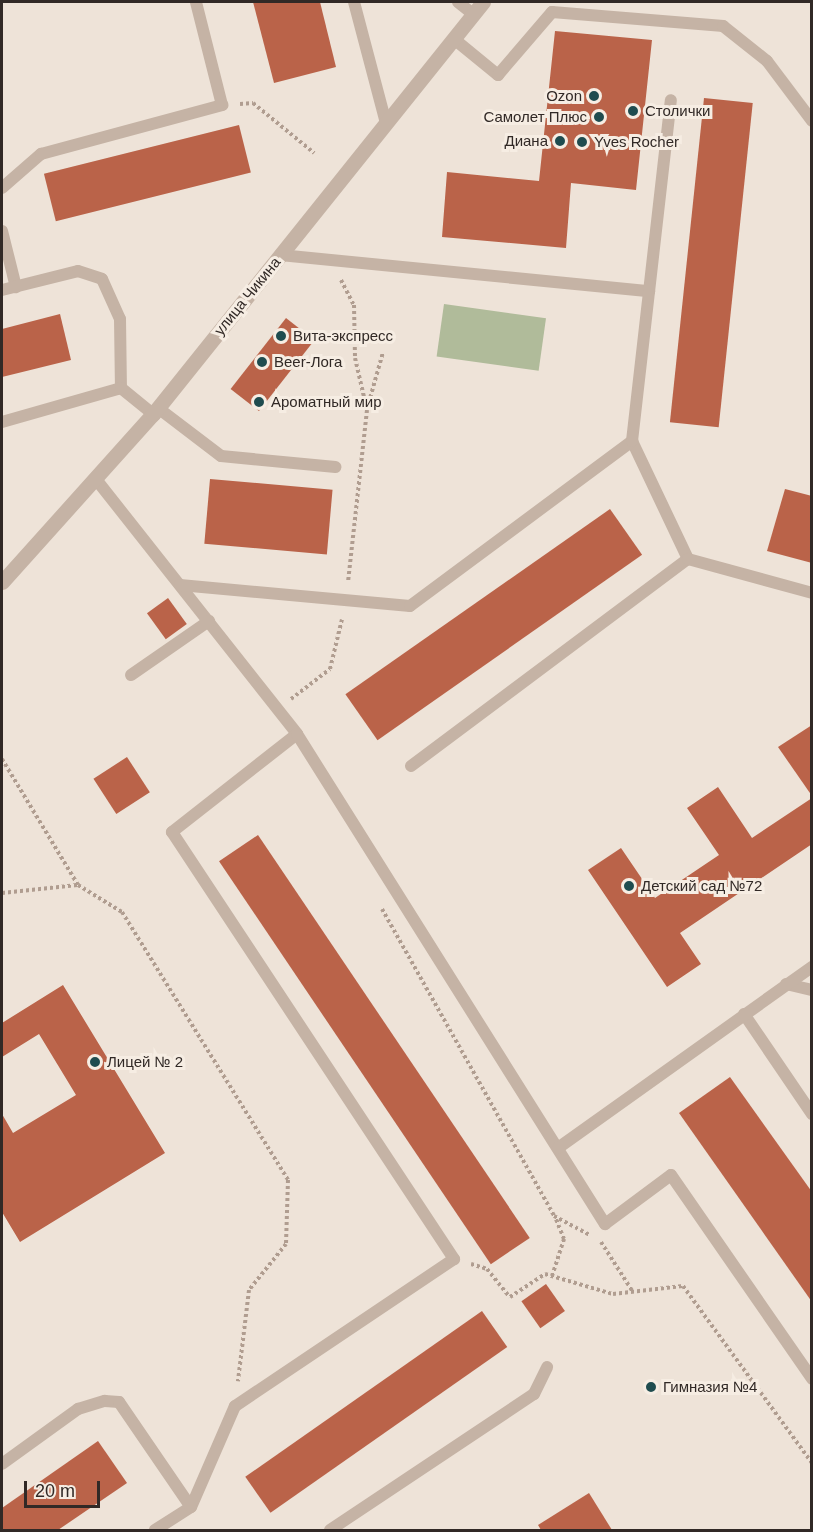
<!DOCTYPE html>
<meta charset="utf-8">
<style>
body{margin:0}
#map{position:relative;width:813px;height:1532px;overflow:hidden;background:#eee3d8;font-family:Helvetica,sans-serif}
div>[style]{position:absolute}
[style*='--x']{left:calc(var(--x)*1px);top:calc(var(--y)*1px);width:calc(var(--w)*1px);rotate:calc(var(--a)*1deg)}
.green>*{inset:0;background:#b0bb9a;transform-origin:0 0}
.building>*{inset:0;background:#ba6349;transform-origin:0 0}
.path>*{height:4px;margin-top:-2px;transform-origin:0;background:repeating-linear-gradient(90deg,#b09d90 0 3px,transparent 0 6px)}
.service>*{height:12px;margin:-6px;padding:0 6px;transform-origin:6px;border-radius:6px;background:#c5b3a5}
.tertiary>*{height:15px;margin:-7.5px;padding:0 7.5px;transform-origin:7.5px;border-radius:7.5px;background:#c5b3a5}
.dots>*{width:16px;height:16px;translate:-50% -50%;box-sizing:border-box;border:3px solid #f6ede3;border-radius:50%}
span{translate:-50% -50%;white-space:nowrap;text-align:center;line-height:1.15;-webkit-text-stroke:6px #f6ede3;paint-order:stroke}
.poi-label{font-size:15px;color:#312926}
.right{translate:-100% -50%;text-align:right}
.left{translate:0 -50%;text-align:left}
.street-label{font-size:15px;color:#312926}
.frame{position:absolute;inset:0;border:3px solid #312926;pointer-events:none}
.scale{position:absolute;left:24px;top:1481px;width:76px;height:27px;box-sizing:border-box;border:3px solid #312926;border-top:0;padding-left:8px;font-size:18px;line-height:21px;white-space:nowrap;color:#312926;-webkit-text-stroke:4px #f6ede3;paint-order:stroke}
</style>
<div id="map">
<div class="green">
<i style="left:444px;top:304px;width:103px;height:53px;rotate:8deg"></i>
</div>
<div class="building">
<i style="clip-path:polygon(253px 2px,320px 2px,336px 67px,274px 83px)"></i>
<i style="clip-path:polygon(555px 31px,652px 40px,636px 190px,571px 183px,566px 248px,442px 237px,447px 172px,539px 181px)"></i>
<i style="left:704px;top:98px;width:49px;height:326px;rotate:6deg"></i>
<i style="left:239px;top:125px;width:49px;height:201px;rotate:76deg"></i>
<i style="clip-path:polygon(60px 314px,71px 360px,2px 377px,2px 329px)"></i>
<i style="left:286px;top:318px;width:36px;height:90px;rotate:38deg"></i>
<i style="left:210px;top:479px;width:123px;height:65px;rotate:5deg"></i>
<i style="clip-path:polygon(785px 489px,812px 496px,812px 563px,767px 551px)"></i>
<i style="left:610px;top:509px;width:56px;height:323px;rotate:55deg"></i>
<i style="left:168px;top:598px;width:32px;height:26px;rotate:54deg"></i>
<i style="clip-path:polygon(812px 725px,812px 796px,778px 747px)"></i>
<i style="left:127px;top:757px;width:42px;height:40px;rotate:57deg"></i>
<i style="clip-path:polygon(718px 787px,752px 838px,812px 798px,812px 844px,680px 933px,701px 964px,667px 987px,588px 870px,621px 848px,655px 898px,719px 855px,687px 808px)"></i>
<i style="left:258px;top:835px;width:486px;height:47px;rotate:56deg"></i>
<i style="clip-path:polygon(63px 985px,165px 1153px,20px 1242px,2px 1212px,2px 1114px,13px 1133px,76px 1095px,39px 1034px,2px 1057px,2px 1023px)"></i>
<i style="clip-path:polygon(730px 1077px,812px 1192px,812px 1302px,679px 1113px)"></i>
<i style="left:546px;top:1284px;width:33px;height:30px;rotate:55deg"></i>
<i style="left:482px;top:1311px;width:44px;height:289px;rotate:55deg"></i>
<i style="clip-path:polygon(98px 1441px,127px 1483px,58px 1530px,2px 1530px,2px 1508px)"></i>
<i style="clip-path:polygon(589px 1493px,612px 1530px,541px 1530px,538px 1525px)"></i>
</div>
<div class="path">
<i style="--x:240;--y:104;--w:13;--a:-4"></i>
<i style="--x:253;--y:103;--w:79;--a:39.3"></i>
<i style="--x:341;--y:280;--w:28;--a:63"></i>
<i style="--x:354;--y:305;--w:53;--a:88.9"></i>
<i style="--x:355;--y:358;--w:53;--a:77"></i>
<i style="--x:367;--y:410;--w:173;--a:96.3"></i>
<i style="--x:367;--y:409;--w:59;--a:-74.3"></i>
<i style="--x:291;--y:699;--w:49;--a:-37.6"></i>
<i style="--x:330;--y:669;--w:51;--a:-76.5"></i>
<i style="--x:2;--y:759;--w:147;--a:58.9"></i>
<i style="--x:78;--y:885;--w:52;--a:31.5"></i>
<i style="--x:122;--y:912;--w:315;--a:58.2"></i>
<i style="--x:288;--y:1180;--w:64;--a:91.8"></i>
<i style="--x:286;--y:1244;--w:59;--a:128.8"></i>
<i style="--x:249;--y:1290;--w:92;--a:96.9"></i>
<i style="--x:2;--y:893;--w:76;--a:-6"></i>
<i style="--x:382;--y:909;--w:352;--a:60.7"></i>
<i style="--x:554;--y:1216;--w:40;--a:28"></i>
<i style="--x:601;--y:1242;--w:59;--a:57.4"></i>
<i style="--x:471;--y:1264;--w:17;--a:17"></i>
<i style="--x:487;--y:1269;--w:36;--a:51"></i>
<i style="--x:510;--y:1297;--w:42;--a:-33.3"></i>
<i style="--x:545;--y:1274;--w:71;--a:16.4"></i>
<i style="--x:613;--y:1294;--w:70;--a:-6.5"></i>
<i style="--x:683;--y:1286;--w:219;--a:53.9"></i>
<i style="--x:552;--y:1276;--w:39;--a:-72"></i>
<i style="--x:564;--y:1239;--w:24;--a:-112"></i>
</div>
<div class="service">
<i style="--x:354;--y:2;--w:125;--a:75.2"></i>
<i style="--x:458;--y:2;--w:19;--a:39"></i>
<i style="--x:454;--y:39;--w:57;--a:39.3"></i>
<i style="--x:498;--y:75;--w:83;--a:-49.4"></i>
<i style="--x:552;--y:12;--w:172;--a:4.7"></i>
<i style="--x:723;--y:26;--w:56;--a:38.5"></i>
<i style="--x:767;--y:61;--w:75;--a:53.1"></i>
<i style="--x:2;--y:188;--w:52;--a:-41.1"></i>
<i style="--x:41;--y:154;--w:188;--a:-15.1"></i>
<i style="--x:222;--y:105;--w:106;--a:-104.2"></i>
<i style="--x:2;--y:231;--w:58;--a:76"></i>
<i style="--x:280;--y:255;--w:371;--a:5.6"></i>
<i style="--x:2;--y:290;--w:78;--a:-14"></i>
<i style="--x:78;--y:271;--w:25;--a:18"></i>
<i style="--x:102;--y:279;--w:44;--a:65.8"></i>
<i style="--x:120;--y:319;--w:69;--a:89.2"></i>
<i style="--x:158;--y:408;--w:79;--a:37.3"></i>
<i style="--x:221;--y:456;--w:115;--a:5.5"></i>
<i style="--x:2;--y:422;--w:124;--a:-15.9"></i>
<i style="--x:121;--y:388;--w:41;--a:39.1"></i>
<i style="--x:632;--y:441;--w:131;--a:64.6"></i>
<i style="--x:95;--y:478;--w:326;--a:51.7"></i>
<i style="--x:297;--y:734;--w:159;--a:141.9"></i>
<i style="--x:172;--y:832;--w:512;--a:56.56"></i>
<i style="--x:454;--y:1259;--w:264;--a:146.1"></i>
<i style="--x:235;--y:1406;--w:110;--a:113.5"></i>
<i style="--x:191;--y:1507;--w:43;--a:147.4"></i>
<i style="--x:180;--y:585;--w:231;--a:5.2"></i>
<i style="--x:410;--y:606;--w:277;--a:-36.6"></i>
<i style="--x:632;--y:441;--w:343;--a:-83.5"></i>
<i style="--x:131;--y:675;--w:95;--a:-34.7"></i>
<i style="--x:297;--y:734;--w:579;--a:57.85"></i>
<i style="--x:605;--y:1224;--w:82;--a:-36.6"></i>
<i style="--x:671;--y:1175;--w:248;--a:55.3"></i>
<i style="--x:411;--y:766;--w:346;--a:-36.8"></i>
<i style="--x:688;--y:559;--w:129;--a:15.3"></i>
<i style="--x:786;--y:984;--w:27;--a:13"></i>
<i style="--x:744;--y:1014;--w:121;--a:55.8"></i>
<i style="--x:558;--y:1148;--w:312;--a:-35.5"></i>
<i style="--x:2;--y:1464;--w:94;--a:-35.9"></i>
<i style="--x:78;--y:1409;--w:28;--a:-17"></i>
<i style="--x:105;--y:1401;--w:14;--a:4"></i>
<i style="--x:119;--y:1402;--w:127;--a:55.6"></i>
<i style="--x:330;--y:1530;--w:245;--a:-33.7"></i>
<i style="--x:534;--y:1394;--w:30;--a:-64"></i>
</div>
<div class="tertiary">
<i style="--x:2;--y:582;--w:226;--a:-48.1"></i>
<i style="--x:153;--y:414;--w:528;--a:-51.31"></i>
</div>
<div class="dots">
<i style="left:594px;top:96px;background:#1f4c4f"></i>
<i style="left:633px;top:111px;background:#1f4c4f"></i>
<i style="left:599px;top:117px;background:#1f4c4f"></i>
<i style="left:560px;top:141px;background:#1f4c4f"></i>
<i style="left:582px;top:142px;background:#1f4c4f"></i>
<i style="left:281px;top:336px;background:#1f4c4f"></i>
<i style="left:262px;top:362px;background:#1f4c4f"></i>
<i style="left:259px;top:402px;background:#1f4c4f"></i>
<i style="left:629px;top:886px;background:#1f4c4f"></i>
<i style="left:95px;top:1062px;background:#1f4c4f"></i>
<i style="left:651px;top:1387px;background:#1f4c4f"></i>
</div>
<div class="poi-label">
<span class="right" style="left:582px;top:96px">Ozon</span>
<span class="left" style="left:645px;top:111px">Столички</span>
<span class="right" style="left:587px;top:117px">Самолет Плюс</span>
<span class="right" style="left:548px;top:141px">Диана</span>
<span class="left" style="left:594px;top:142px">Yves Rocher</span>
<span class="left" style="left:293px;top:336px">Вита-экспресс</span>
<span class="left" style="left:274px;top:362px">Beer-Лога</span>
<span class="left" style="left:271px;top:402px">Ароматный мир</span>
<span class="left" style="left:641px;top:886px">Детский сад №72</span>
<span class="left" style="left:107px;top:1062px">Лицей № 2</span>
<span class="left" style="left:663px;top:1387px">Гимназия №4</span>
</div>
<div class="street-label">
<span style="left:247px;top:296px;rotate:-51deg">улица Чикина</span>
</div>
<div class="frame"></div>
<div class="scale">20 m</div>
</div>
